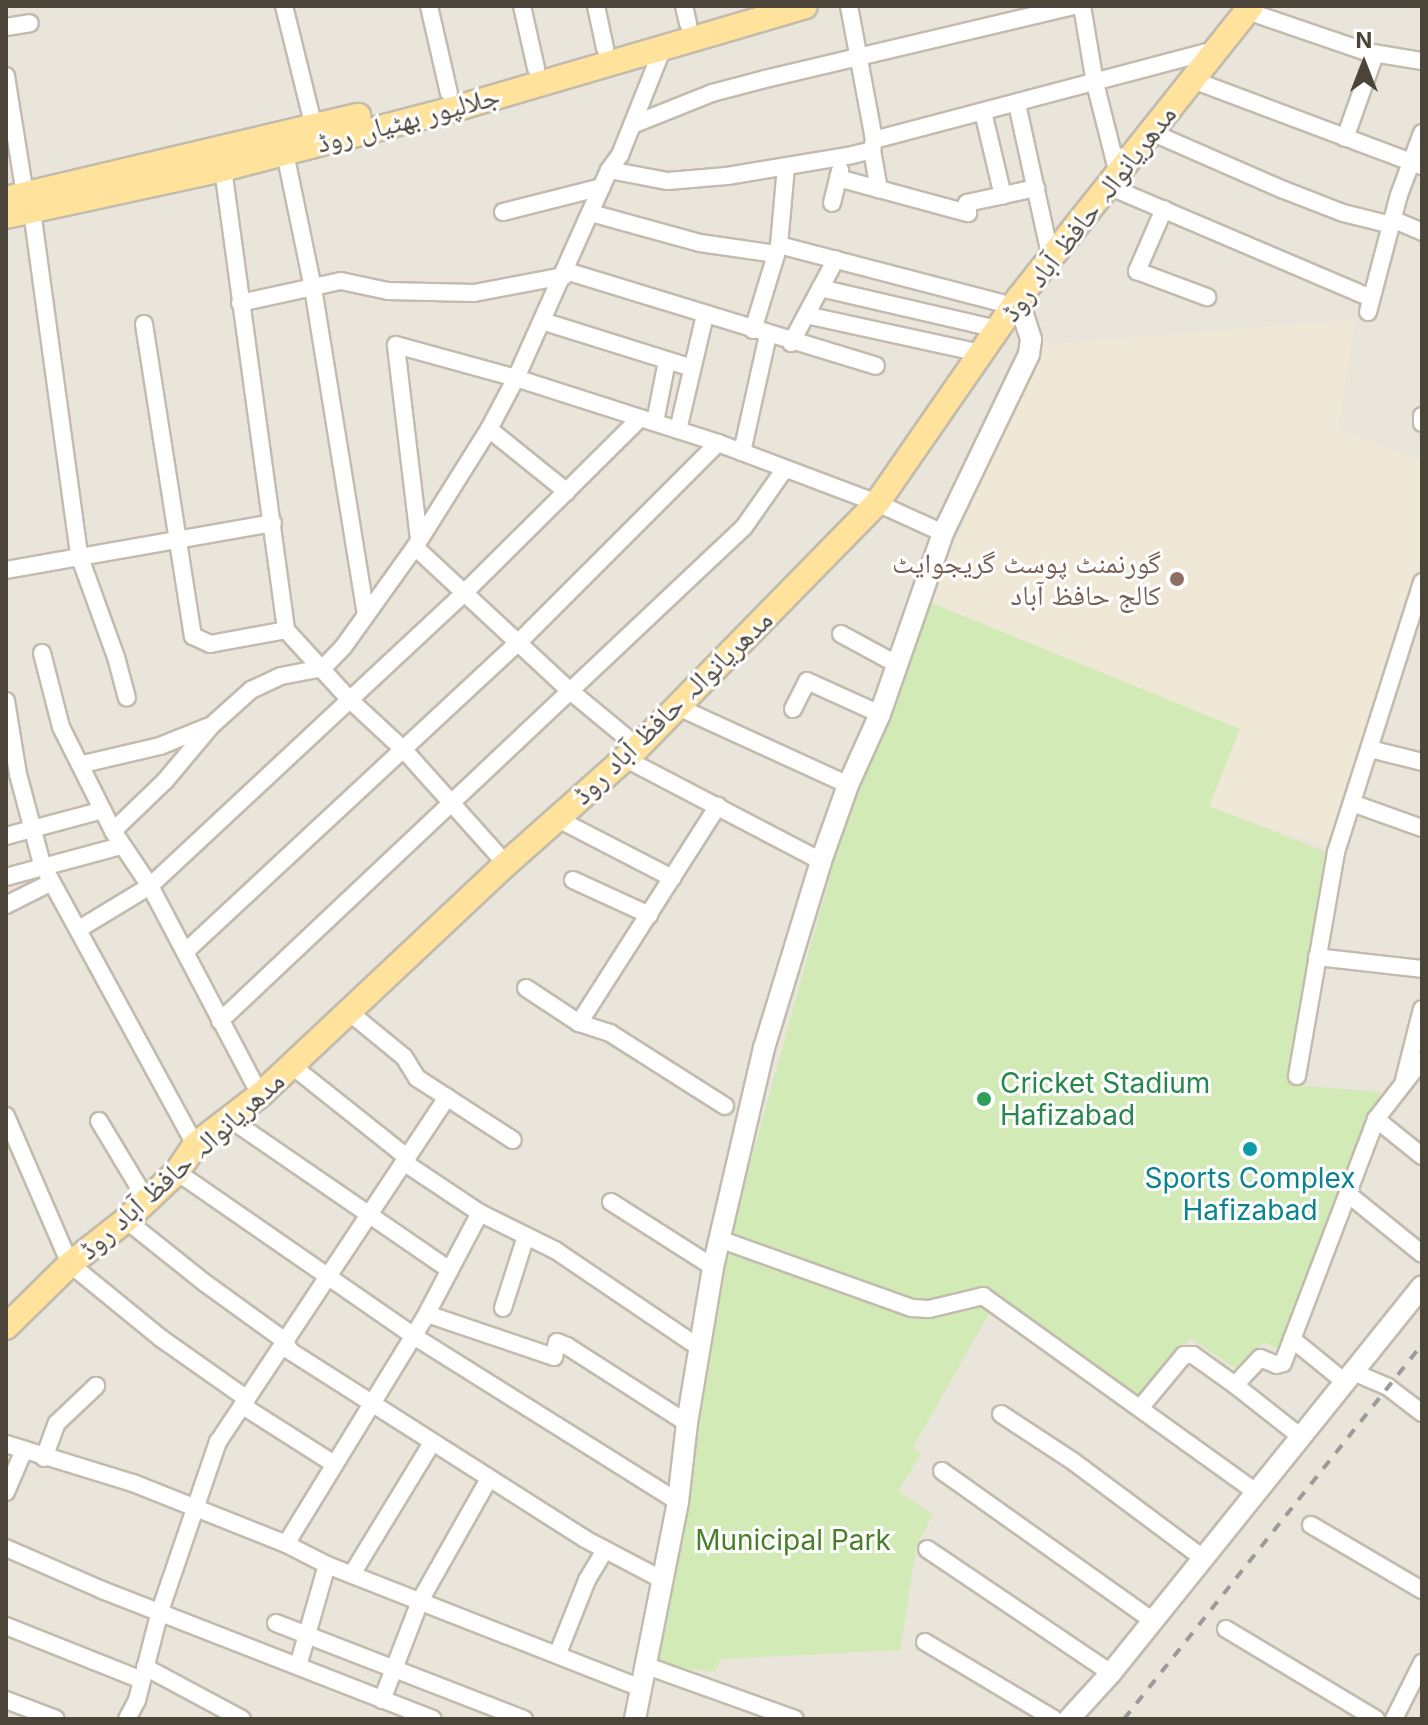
<!DOCTYPE html>
<meta charset="utf-8">
<style>
body{margin:0}
#map{position:relative;width:1428px;height:1725px;overflow:hidden;background:#f6f3ec;font-family:Inter,"Noto Naskh Arabic",sans-serif}
div>[style]{position:absolute}
[style*='--x']{left:calc(var(--x)*1px);top:calc(var(--y)*1px);width:calc(var(--w)*1px);rotate:calc(var(--a)*1deg)}
.residential>*{inset:0;background:#eae5da;transform-origin:0 0}
.education>*{inset:0;background:#efe8d6}
.green>*{inset:0;background:#d2eab5}
.roads{filter:drop-shadow(2px 0 #c2bbae) drop-shadow(-2px 0 #c2bbae) drop-shadow(0 2px #c2bbae) drop-shadow(0 -2px #c2bbae)}
.minor>*{height:16px;margin:-8px;padding:0 8px;transform-origin:8px;border-radius:8px;background:#fff}
.tertiary>*{height:20px;margin:-10px;padding:0 10px;transform-origin:10px;border-radius:10px;background:#fff}
.primary>*{height:24px;margin:-12px;padding:0 12px;transform-origin:12px;border-radius:12px;background:#ffe39c}
.rail>*{height:4px;margin-top:-2px;transform-origin:0;background:repeating-linear-gradient(90deg,#9a9a9a 0 10px,transparent 0 20px)}
.dots>*{width:22px;height:22px;translate:-50% -50%;box-sizing:border-box;border:4px solid #fff;border-radius:50%}
span{translate:-50% -50%;white-space:nowrap;text-align:center;line-height:1.15;-webkit-text-stroke:6px #fff;paint-order:stroke}
.street-label{font-size:28px;color:#4b4439}
.education-label{font-size:28px;color:#785e54}
.right{translate:-100% -50%;text-align:right}
.leisure-label{font-size:28px;color:#27864d}
.left{translate:0 -50%;text-align:left}
.culture-label{font-size:28px;color:#0d838f}
.park-label{font-size:28px;color:#4a7f2a}
.frame{position:absolute;inset:0;border:8px solid #4b4439;pointer-events:none}
.north{position:absolute;left:1324px;top:24px;width:80px;height:80px;-webkit-text-stroke:6px #fff;paint-order:stroke;rotate:0deg;font-size:22px;font-weight:700;line-height:32px;text-align:center;color:#4b4439}
.north::after{content:'';display:block;margin:auto;width:28px;height:36px;background:#4b4439;clip-path:polygon(50% 0,100% 100%,50% 72%,0 100%)}
</style>
<div id="map">
<div class="residential">
<i style="left:6px;top:6px;width:1416px;height:1713px"></i>
</div>
<div class="education">
<i style="clip-path:polygon(1355px 320px,1338px 429px,1422px 461px,1422px 556px,1331px 848px,1209px 808px,1239px 730px,930px 602px,1040px 345px)"></i>
</div>
<div class="green">
<i style="clip-path:polygon(929px 602px,1240px 729px,1209px 806px,1331px 854px,1292px 1085px,1381px 1092px,1280px 1350px,1263px 1342px,1241px 1372px,1190px 1338px,1142px 1398px,986px 1289px,942px 1300px,897px 1298px,731px 1232px,848px 812px)"></i>
<i style="clip-path:polygon(724px 1247px,927px 1317px,971px 1304px,982px 1304px,991px 1310px,913px 1447px,921px 1454px,898px 1491px,933px 1515px,917px 1544px,900px 1650px,720px 1659px,715px 1672px,656px 1665px)"></i>
</div>
<div class="roads">
<div class="minor">
<i style="--x:284;--y:6;--w:125;--a:76.1"></i>
<i style="--x:429;--y:6;--w:89;--a:77.1"></i>
<i style="--x:522;--y:6;--w:64;--a:77.3"></i>
<i style="--x:596;--y:6;--w:43;--a:77.9"></i>
<i style="--x:684;--y:6;--w:18;--a:77"></i>
<i style="--x:849;--y:6;--w:136;--a:79.4"></i>
<i style="--x:1082;--y:6;--w:78;--a:80.4"></i>
<i style="--x:1095;--y:83;--w:94;--a:75.8"></i>
<i style="--x:1247;--y:11;--w:127;--a:18.9"></i>
<i style="--x:1367;--y:52;--w:56;--a:9.3"></i>
<i style="--x:6;--y:27;--w:24;--a:-9"></i>
<i style="--x:6;--y:76;--w:121;--a:80.9"></i>
<i style="--x:1193;--y:80;--w:245;--a:20.6"></i>
<i style="--x:1017;--y:104;--w:158;--a:77.6"></i>
<i style="--x:983;--y:112;--w:86;--a:76.6"></i>
<i style="--x:632;--y:125;--w:86;--a:-21.8"></i>
<i style="--x:712;--y:93;--w:55;--a:-14.8"></i>
<i style="--x:765;--y:79;--w:317;--a:-13.3"></i>
<i style="--x:1151;--y:132;--w:145;--a:23.6"></i>
<i style="--x:1284;--y:190;--w:63;--a:21.3"></i>
<i style="--x:1343;--y:213;--w:49;--a:14"></i>
<i style="--x:1345;--y:138;--w:89;--a:-70.3"></i>
<i style="--x:872;--y:150;--w:40;--a:80"></i>
<i style="--x:285;--y:153;--w:138;--a:78.3"></i>
<i style="--x:313;--y:288;--w:331;--a:80.8"></i>
<i style="--x:223;--y:169;--w:465;--a:82.2"></i>
<i style="--x:286;--y:630;--w:95;--a:47.6"></i>
<i style="--x:350;--y:700;--w:74;--a:42.8"></i>
<i style="--x:404;--y:750;--w:153;--a:48.2"></i>
<i style="--x:609;--y:170;--w:60;--a:10.6"></i>
<i style="--x:668;--y:181;--w:59;--a:-4.8"></i>
<i style="--x:727;--y:176;--w:127;--a:-9.5"></i>
<i style="--x:852;--y:155;--w:21;--a:-14"></i>
<i style="--x:872;--y:150;--w:10;--a:-79"></i>
<i style="--x:874;--y:140;--w:352;--a:-14.8"></i>
<i style="--x:838;--y:178;--w:135;--a:15.1"></i>
<i style="--x:968;--y:213;--w:10;--a:-96"></i>
<i style="--x:967;--y:203;--w:71;--a:-12.3"></i>
<i style="--x:1108;--y:186;--w:286;--a:23.1"></i>
<i style="--x:832;--y:203;--w:34;--a:-76"></i>
<i style="--x:1164;--y:209;--w:68;--a:113.5"></i>
<i style="--x:1137;--y:271;--w:75;--a:20.4"></i>
<i style="--x:32;--y:211;--w:347;--a:82.2"></i>
<i style="--x:79;--y:555;--w:109;--a:70.1"></i>
<i style="--x:116;--y:657;--w:42;--a:75"></i>
<i style="--x:503;--y:212;--w:102;--a:-14.2"></i>
<i style="--x:591;--y:213;--w:113;--a:15.4"></i>
<i style="--x:700;--y:243;--w:77;--a:8.2"></i>
<i style="--x:1392;--y:219;--w:33;--a:23"></i>
<i style="--x:779;--y:245;--w:243;--a:14.6"></i>
<i style="--x:566;--y:271;--w:324;--a:17"></i>
<i style="--x:820;--y:288;--w:182;--a:13"></i>
<i style="--x:240;--y:303;--w:103;--a:-12.3"></i>
<i style="--x:341;--y:281;--w:48;--a:12"></i>
<i style="--x:388;--y:291;--w:86;--a:1.3"></i>
<i style="--x:474;--y:293;--w:92;--a:-10.7"></i>
<i style="--x:1368;--y:312;--w:121;--a:-75.2"></i>
<i style="--x:1399;--y:195;--w:66;--a:-69.6"></i>
<i style="--x:806;--y:315;--w:179;--a:12.3"></i>
<i style="--x:542;--y:321;--w:157;--a:17.4"></i>
<i style="--x:144;--y:324;--w:316;--a:81.1"></i>
<i style="--x:193;--y:636;--w:19;--a:25"></i>
<i style="--x:210;--y:644;--w:77;--a:-10.4"></i>
<i style="--x:753;--y:330;--w:89;--a:-73"></i>
<i style="--x:779;--y:245;--w:78;--a:-84.9"></i>
<i style="--x:791;--y:343;--w:95;--a:-61.8"></i>
<i style="--x:1422;--y:416;--w:7;--a:90"></i>
<i style="--x:655;--y:422;--w:62;--a:-78.9"></i>
<i style="--x:489;--y:429;--w:100;--a:38.9"></i>
<i style="--x:678;--y:430;--w:118;--a:-76.8"></i>
<i style="--x:742;--y:452;--w:120;--a:-77.5"></i>
<i style="--x:419;--y:539;--w:195;--a:-96.8"></i>
<i style="--x:396;--y:345;--w:124;--a:15.4"></i>
<i style="--x:516;--y:378;--w:212;--a:17.8"></i>
<i style="--x:718;--y:443;--w:170;--a:20.7"></i>
<i style="--x:877;--y:503;--w:72;--a:24.4"></i>
<i style="--x:415;--y:547;--w:210;--a:42.9"></i>
<i style="--x:569;--y:690;--w:89;--a:39.6"></i>
<i style="--x:6;--y:570;--w:271;--a:-10"></i>
<i style="--x:841;--y:634;--w:65;--a:28.5"></i>
<i style="--x:42;--y:653;--w:76;--a:75.6"></i>
<i style="--x:61;--y:727;--w:116;--a:63.4"></i>
<i style="--x:113;--y:831;--w:66;--a:56.1"></i>
<i style="--x:150;--y:886;--w:236;--a:62.2"></i>
<i style="--x:6;--y:701;--w:74;--a:80.7"></i>
<i style="--x:18;--y:774;--w:93;--a:75.1"></i>
<i style="--x:42;--y:864;--w:320;--a:61.4"></i>
<i style="--x:678;--y:707;--w:187;--a:24.6"></i>
<i style="--x:793;--y:709;--w:31;--a:-63"></i>
<i style="--x:807;--y:681;--w:80;--a:24.3"></i>
<i style="--x:1370;--y:749;--w:54;--a:14"></i>
<i style="--x:624;--y:758;--w:222;--a:27.6"></i>
<i style="--x:83;--y:764;--w:79;--a:-13.2"></i>
<i style="--x:160;--y:746;--w:51;--a:-22"></i>
<i style="--x:1352;--y:803;--w:74;--a:19.7"></i>
<i style="--x:556;--y:818;--w:131;--a:27.3"></i>
<i style="--x:113;--y:831;--w:72;--a:-43.9"></i>
<i style="--x:165;--y:781;--w:72;--a:-50.1"></i>
<i style="--x:211;--y:726;--w:54;--a:-42"></i>
<i style="--x:251;--y:690;--w:33;--a:-25"></i>
<i style="--x:281;--y:676;--w:43;--a:-10.8"></i>
<i style="--x:323;--y:668;--w:30;--a:-46"></i>
<i style="--x:344;--y:646;--w:122;--a:-54.4"></i>
<i style="--x:415;--y:547;--w:139;--a:-57.9"></i>
<i style="--x:489;--y:429;--w:58;--a:-62.1"></i>
<i style="--x:516;--y:378;--w:228;--a:-65.9"></i>
<i style="--x:609;--y:170;--w:19;--a:-54"></i>
<i style="--x:620;--y:155;--w:118;--a:-68.2"></i>
<i style="--x:6;--y:836;--w:100;--a:-15"></i>
<i style="--x:6;--y:877;--w:119;--a:-15.1"></i>
<i style="--x:573;--y:880;--w:84;--a:24.7"></i>
<i style="--x:6;--y:905;--w:51;--a:-26.6"></i>
<i style="--x:79;--y:929;--w:83;--a:-31.2"></i>
<i style="--x:150;--y:886;--w:431;--a:-43"></i>
<i style="--x:465;--y:592;--w:247;--a:-44.8"></i>
<i style="--x:185;--y:952;--w:454;--a:-42.9"></i>
<i style="--x:518;--y:643;--w:283;--a:-45"></i>
<i style="--x:1317;--y:957;--w:106;--a:6.5"></i>
<i style="--x:526;--y:988;--w:64;--a:33.4"></i>
<i style="--x:579;--y:1023;--w:33;--a:18"></i>
<i style="--x:610;--y:1033;--w:136;--a:32.4"></i>
<i style="--x:349;--y:1012;--w:71;--a:39.3"></i>
<i style="--x:404;--y:1057;--w:25;--a:58"></i>
<i style="--x:417;--y:1078;--w:114;--a:32.9"></i>
<i style="--x:220;--y:1021;--w:720;--a:-43.31"></i>
<i style="--x:744;--y:527;--w:70;--a:-54.9"></i>
<i style="--x:579;--y:1023;--w:258;--a:-57.4"></i>
<i style="--x:291;--y:1065;--w:149;--a:38.5"></i>
<i style="--x:1297;--y:1076;--w:227;--a:-80.1"></i>
<i style="--x:1336;--y:852;--w:283;--a:-72.3"></i>
<i style="--x:1404;--y:1080;--w:73;--a:-75.8"></i>
<i style="--x:6;--y:1116;--w:161;--a:66.6"></i>
<i style="--x:70;--y:1264;--w:119;--a:39.2"></i>
<i style="--x:162;--y:1339;--w:104;--a:35.2"></i>
<i style="--x:230;--y:1119;--w:267;--a:34.5"></i>
<i style="--x:1376;--y:1119;--w:59;--a:38.8"></i>
<i style="--x:99;--y:1121;--w:93;--a:59"></i>
<i style="--x:405;--y:1163;--w:90;--a:33.7"></i>
<i style="--x:480;--y:1213;--w:84;--a:26.3"></i>
<i style="--x:555;--y:1250;--w:176;--a:34.1"></i>
<i style="--x:177;--y:1172;--w:295;--a:34.7"></i>
<i style="--x:420;--y:1340;--w:305;--a:32.1"></i>
<i style="--x:1348;--y:1194;--w:95;--a:39"></i>
<i style="--x:611;--y:1202;--w:121;--a:32.5"></i>
<i style="--x:126;--y:1220;--w:101;--a:38.6"></i>
<i style="--x:205;--y:1283;--w:99;--a:35.9"></i>
<i style="--x:285;--y:1341;--w:11;--a:63"></i>
<i style="--x:290;--y:1351;--w:350;--a:32.5"></i>
<i style="--x:585;--y:1539;--w:86;--a:27.8"></i>
<i style="--x:719;--y:1239;--w:205;--a:19.7"></i>
<i style="--x:912;--y:1308;--w:17;--a:3"></i>
<i style="--x:929;--y:1309;--w:56;--a:-13.5"></i>
<i style="--x:983;--y:1296;--w:336;--a:35.7"></i>
<i style="--x:503;--y:1308;--w:76;--a:-72.3"></i>
<i style="--x:427;--y:1314;--w:134;--a:18.7"></i>
<i style="--x:554;--y:1357;--w:15;--a:-79"></i>
<i style="--x:557;--y:1342;--w:11;--a:22"></i>
<i style="--x:567;--y:1346;--w:143;--a:32.7"></i>
<i style="--x:1292;--y:1339;--w:68;--a:39.1"></i>
<i style="--x:1353;--y:1372;--w:38;--a:23"></i>
<i style="--x:1388;--y:1387;--w:43;--a:37.4"></i>
<i style="--x:1235;--y:1385;--w:84;--a:38.2"></i>
<i style="--x:243;--y:1406;--w:108;--a:32.5"></i>
<i style="--x:1141;--y:1407;--w:67;--a:-50.4"></i>
<i style="--x:1184;--y:1355;--w:9;--a:0"></i>
<i style="--x:1193;--y:1355;--w:52;--a:35.5"></i>
<i style="--x:1235;--y:1385;--w:37;--a:-47"></i>
<i style="--x:1260;--y:1358;--w:18;--a:22"></i>
<i style="--x:1277;--y:1365;--w:6;--a:-18"></i>
<i style="--x:1283;--y:1363;--w:261;--a:-69.1"></i>
<i style="--x:1376;--y:1119;--w:75;--a:-52.1"></i>
<i style="--x:1001;--y:1414;--w:87;--a:33.3"></i>
<i style="--x:1074;--y:1462;--w:161;--a:36.7"></i>
<i style="--x:6;--y:1444;--w:133;--a:17.1"></i>
<i style="--x:133;--y:1483;--w:165;--a:21.7"></i>
<i style="--x:286;--y:1544;--w:46;--a:27.1"></i>
<i style="--x:327;--y:1565;--w:335;--a:21.4"></i>
<i style="--x:44;--y:1458;--w:37;--a:-70"></i>
<i style="--x:57;--y:1423;--w:54;--a:-43.5"></i>
<i style="--x:942;--y:1471;--w:259;--a:35.4"></i>
<i style="--x:6;--y:1492;--w:46;--a:-66.8"></i>
<i style="--x:1311;--y:1525;--w:129;--a:30.4"></i>
<i style="--x:286;--y:1544;--w:264;--a:-58.5"></i>
<i style="--x:424;--y:1319;--w:120;--a:-62.2"></i>
<i style="--x:6;--y:1548;--w:105;--a:23.6"></i>
<i style="--x:102;--y:1590;--w:355;--a:21.3"></i>
<i style="--x:927;--y:1549;--w:222;--a:34"></i>
<i style="--x:352;--y:1574;--w:153;--a:-58.6"></i>
<i style="--x:276;--y:1623;--w:266;--a:21.2"></i>
<i style="--x:6;--y:1626;--w:146;--a:21.7"></i>
<i style="--x:1226;--y:1629;--w:175;--a:31"></i>
<i style="--x:925;--y:1642;--w:150;--a:30.8"></i>
<i style="--x:558;--y:1653;--w:79;--a:-68.3"></i>
<i style="--x:587;--y:1580;--w:35;--a:-59"></i>
<i style="--x:644;--y:1665;--w:160;--a:19.7"></i>
<i style="--x:298;--y:1666;--w:105;--a:-74"></i>
<i style="--x:145;--y:1667;--w:110;--a:28.2"></i>
<i style="--x:6;--y:1700;--w:53;--a:20.8"></i>
<i style="--x:382;--y:1700;--w:108;--a:-68.9"></i>
<i style="--x:421;--y:1599;--w:138;--a:-60.5"></i>
<i style="--x:127;--y:1719;--w:21;--a:-62"></i>
<i style="--x:137;--y:1700;--w:92;--a:-75.5"></i>
<i style="--x:160;--y:1611;--w:179;--a:-71.1"></i>
<i style="--x:218;--y:1442;--w:414;--a:-56.4"></i>
<i style="--x:1394;--y:1719;--w:63;--a:-63.4"></i>
</div>
<div class="tertiary">
<i style="--x:635;--y:1719;--w:221;--a:-78.8"></i>
<i style="--x:678;--y:1502;--w:80;--a:-83.5"></i>
<i style="--x:687;--y:1423;--w:158;--a:-80.5"></i>
<i style="--x:713;--y:1267;--w:225;--a:-76.9"></i>
<i style="--x:764;--y:1048;--w:195;--a:-73"></i>
<i style="--x:821;--y:861;--w:81;--a:-70.4"></i>
<i style="--x:848;--y:785;--w:78;--a:-65.7"></i>
<i style="--x:880;--y:714;--w:192;--a:-70.8"></i>
<i style="--x:943;--y:533;--w:199;--a:-64.3"></i>
<i style="--x:1029;--y:354;--w:15;--a:-82"></i>
<i style="--x:1031;--y:339;--w:42;--a:-108"></i>
<i style="--x:1069;--y:1719;--w:62;--a:-47.6"></i>
<i style="--x:1111;--y:1673;--w:496;--a:-51.2"></i>
</div>
<div class="primary">
<i style="--x:6;--y:199;--w:362;--a:-13.3"></i>
<i style="--x:6;--y:216;--w:222;--a:-12.2"></i>
<i style="--x:223;--y:169;--w:249;--a:-14.6"></i>
<i style="--x:464;--y:106;--w:355;--a:-16.3"></i>
<i style="--x:6;--y:1327;--w:90;--a:-44.5"></i>
<i style="--x:70;--y:1264;--w:71;--a:-38.2"></i>
<i style="--x:126;--y:1220;--w:70;--a:-43.3"></i>
<i style="--x:177;--y:1172;--w:32;--a:-56"></i>
<i style="--x:195;--y:1145;--w:82;--a:-37.6"></i>
<i style="--x:260;--y:1095;--w:337;--a:-43.2"></i>
<i style="--x:506;--y:864;--w:176;--a:-41.6"></i>
<i style="--x:638;--y:747;--w:342;--a:-45.6"></i>
<i style="--x:877;--y:503;--w:248;--a:-55.3"></i>
<i style="--x:1018;--y:299;--w:374;--a:-51.5"></i>
</div>
</div>
<div class="rail">
<i style="--x:1124;--y:1719;--w:478;--a:-51.5"></i>
</div>
<div class="dots">
<i style="left:1177px;top:579px;background:#8d6e63"></i>
<i style="left:984px;top:1099px;background:#2e9e5b"></i>
<i style="left:1250px;top:1149px;background:#0f9aa8"></i>
</div>
<div class="street-label">
<span style="left:408px;top:119px;rotate:-15deg">جلالپور بھٹیاں روڈ</span>
<span style="left:1088px;top:213px;rotate:-52deg">مدھریانوالہ حافظ آباد روڈ</span>
<span style="left:672px;top:707px;rotate:-44deg">مدھریانوالہ حافظ آباد روڈ</span>
<span style="left:181px;top:1165px;rotate:-42deg">مدھریانوالہ حافظ آباد روڈ</span>
</div>
<div class="education-label">
<span class="right" style="left:1161px;top:579px">گورنمنٹ پوسٹ گریجوایٹ<br>کالج حافظ آباد</span>
</div>
<div class="leisure-label">
<span class="left" style="left:1000px;top:1099px">Cricket Stadium<br>Hafizabad</span>
</div>
<div class="culture-label">
<span style="left:1250px;top:1194px">Sports Complex<br>Hafizabad</span>
</div>
<div class="park-label">
<span style="left:793px;top:1540px">Municipal Park</span>
</div>
<div class="frame"></div>
<div class="north">N</div>
</div>
